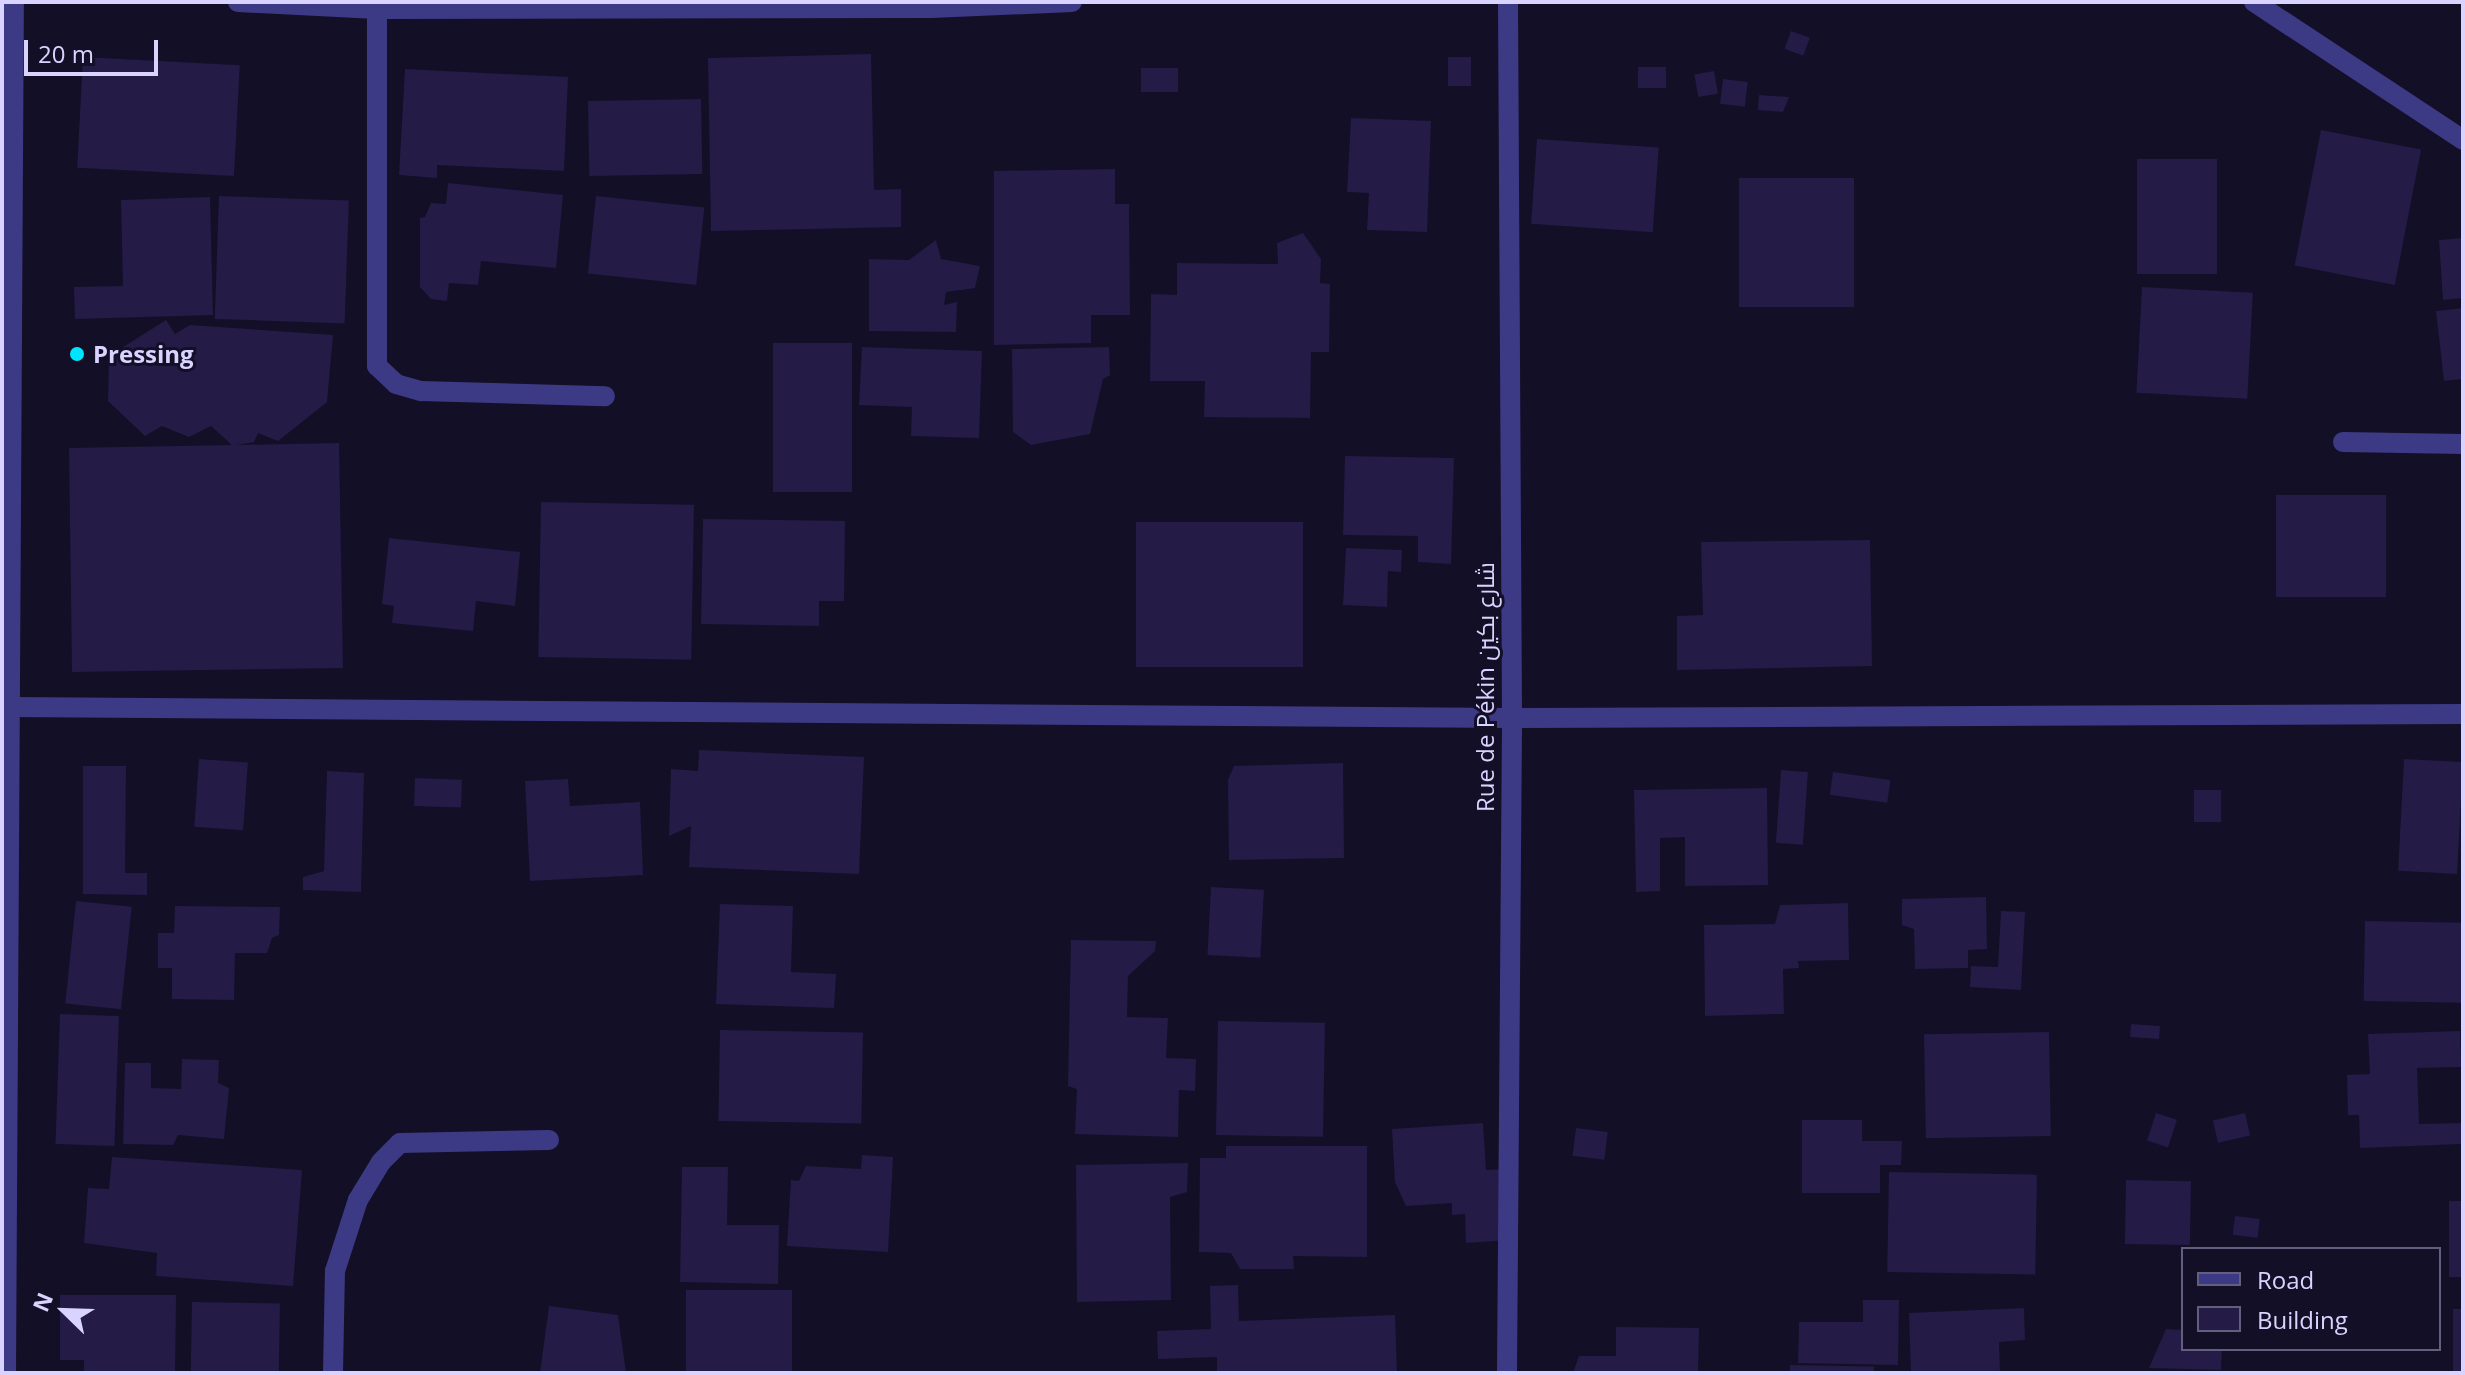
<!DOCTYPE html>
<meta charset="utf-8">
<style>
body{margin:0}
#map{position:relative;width:2465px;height:1375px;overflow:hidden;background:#130f26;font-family:"Open Sans",Cairo,sans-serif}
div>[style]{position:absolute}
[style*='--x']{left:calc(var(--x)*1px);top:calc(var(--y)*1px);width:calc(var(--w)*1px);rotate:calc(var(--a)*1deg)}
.building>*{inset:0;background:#241b47;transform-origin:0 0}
.minor>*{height:20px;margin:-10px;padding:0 10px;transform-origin:10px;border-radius:10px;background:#3d3a85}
.dots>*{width:22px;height:22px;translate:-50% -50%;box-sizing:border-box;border:4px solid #130f26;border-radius:50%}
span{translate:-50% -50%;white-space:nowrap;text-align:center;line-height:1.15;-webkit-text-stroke:6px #130f26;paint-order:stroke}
.poi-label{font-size:24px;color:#d9d4ff;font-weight:700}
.left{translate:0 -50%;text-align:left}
.street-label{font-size:24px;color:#d9d4ff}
.frame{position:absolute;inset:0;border:4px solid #d9d4ff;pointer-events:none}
.legend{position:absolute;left:2181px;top:1247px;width:260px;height:104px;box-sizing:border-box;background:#130f26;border:2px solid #625e7d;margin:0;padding:10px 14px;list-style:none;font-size:24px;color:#d9d4ff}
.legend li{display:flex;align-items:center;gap:16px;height:40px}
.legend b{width:40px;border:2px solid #625e7d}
.north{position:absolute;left:24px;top:1271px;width:80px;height:80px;-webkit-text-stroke:6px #130f26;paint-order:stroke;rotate:293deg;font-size:22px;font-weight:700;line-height:32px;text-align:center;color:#d9d4ff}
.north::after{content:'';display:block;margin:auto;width:28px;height:36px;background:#d9d4ff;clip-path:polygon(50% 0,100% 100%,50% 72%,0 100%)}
.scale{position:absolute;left:24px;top:40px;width:134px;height:36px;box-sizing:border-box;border:4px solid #d9d4ff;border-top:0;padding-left:10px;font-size:24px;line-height:28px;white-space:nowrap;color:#d9d4ff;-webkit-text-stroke:6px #130f26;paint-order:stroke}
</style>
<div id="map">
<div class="building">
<i style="left:1791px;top:31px;width:20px;height:19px;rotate:20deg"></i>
<i style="clip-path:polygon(871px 54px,874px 190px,901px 189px,901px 227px,711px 231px,708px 58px)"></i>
<i style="left:83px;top:57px;width:157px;height:111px;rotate:3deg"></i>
<i style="left:1448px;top:57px;width:23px;height:29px"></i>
<i style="left:1638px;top:67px;width:28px;height:21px"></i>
<i style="left:1178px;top:68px;width:24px;height:37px;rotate:90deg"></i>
<i style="clip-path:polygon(405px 69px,568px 77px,564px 171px,437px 165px,437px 178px,399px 175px)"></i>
<i style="left:1714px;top:71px;width:23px;height:20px;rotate:80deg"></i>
<i style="left:1723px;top:79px;width:25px;height:25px;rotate:7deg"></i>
<i style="clip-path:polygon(1759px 95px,1789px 97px,1783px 112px,1758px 110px)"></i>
<i style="left:701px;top:99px;width:75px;height:113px;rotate:89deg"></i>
<i style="clip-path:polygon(1351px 118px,1431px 121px,1427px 232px,1367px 230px,1369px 193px,1347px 192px)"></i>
<i style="left:2321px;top:130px;width:102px;height:138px;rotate:11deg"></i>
<i style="left:1537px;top:139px;width:122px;height:85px;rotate:4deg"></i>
<i style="left:2217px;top:159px;width:115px;height:80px;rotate:90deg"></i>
<i style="clip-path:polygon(1115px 169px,1115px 204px,1129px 204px,1130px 315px,1091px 315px,1091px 343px,994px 345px,994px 171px)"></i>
<i style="left:1854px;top:178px;width:129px;height:115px;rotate:90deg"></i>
<i style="clip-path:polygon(448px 183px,563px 195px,556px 268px,481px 261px,478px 285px,449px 283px,447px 301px,431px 299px,420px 287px,420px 218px,425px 217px,431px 203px,446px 204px)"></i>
<i style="left:219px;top:196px;width:130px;height:123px;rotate:2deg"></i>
<i style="left:596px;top:196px;width:109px;height:78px;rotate:6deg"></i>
<i style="clip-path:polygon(210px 197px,213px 315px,75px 319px,74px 287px,123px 286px,121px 200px)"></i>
<i style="clip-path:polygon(1303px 233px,1321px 259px,1320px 283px,1330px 284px,1329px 352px,1311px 352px,1310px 418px,1204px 417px,1205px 381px,1150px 381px,1151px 294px,1177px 295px,1177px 263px,1278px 264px,1277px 243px)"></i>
<i style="clip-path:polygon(2463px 238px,2463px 298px,2443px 300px,2439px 240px)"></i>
<i style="clip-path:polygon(936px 240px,941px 259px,980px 266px,975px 288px,946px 292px,944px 305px,957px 302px,956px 332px,869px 331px,869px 259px,909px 260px)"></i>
<i style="left:2142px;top:287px;width:111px;height:106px;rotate:3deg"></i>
<i style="clip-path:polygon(2463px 308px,2463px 379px,2444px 381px,2436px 311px)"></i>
<i style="clip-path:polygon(166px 320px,175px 334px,190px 325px,333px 335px,327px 402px,278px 441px,258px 433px,254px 442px,236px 445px,339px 443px,343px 668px,72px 672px,69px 448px,232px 445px,211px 426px,189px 437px,162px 426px,145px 436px,108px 401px,109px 356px)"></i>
<i style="left:773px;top:343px;width:79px;height:149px"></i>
<i style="clip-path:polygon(862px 347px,982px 351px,979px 438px,911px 436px,912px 407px,859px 405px)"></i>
<i style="clip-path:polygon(1109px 347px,1110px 375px,1103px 379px,1090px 434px,1031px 445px,1013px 432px,1012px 349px)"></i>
<i style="clip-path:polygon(1345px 456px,1454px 458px,1451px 564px,1418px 562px,1418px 536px,1343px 535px)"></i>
<i style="left:2276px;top:495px;width:110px;height:102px"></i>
<i style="left:541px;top:502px;width:153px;height:155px;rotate:1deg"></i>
<i style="clip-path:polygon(703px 519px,845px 521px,844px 601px,819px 601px,819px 626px,701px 624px)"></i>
<i style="left:1303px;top:522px;width:145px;height:167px;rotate:90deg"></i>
<i style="clip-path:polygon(389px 538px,520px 552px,515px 606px,476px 601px,473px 631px,392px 623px,394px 606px,382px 604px)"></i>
<i style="clip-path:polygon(1870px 540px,1872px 666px,1677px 670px,1677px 616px,1703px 615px,1701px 542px)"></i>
<i style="clip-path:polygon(1346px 548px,1402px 550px,1401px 572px,1388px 571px,1387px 607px,1343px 605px)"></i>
<i style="clip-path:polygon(699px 750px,864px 757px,859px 874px,689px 867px,691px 826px,669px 836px,671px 769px,698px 771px)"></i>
<i style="left:199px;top:759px;width:49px;height:68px;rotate:4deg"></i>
<i style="left:2404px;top:759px;width:59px;height:112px;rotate:3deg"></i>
<i style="clip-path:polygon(1343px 763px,1344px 858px,1229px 860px,1228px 780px,1234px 766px)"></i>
<i style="clip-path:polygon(83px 766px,126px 766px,125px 873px,147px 873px,147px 895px,83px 894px)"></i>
<i style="left:1781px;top:770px;width:27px;height:73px;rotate:4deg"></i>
<i style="clip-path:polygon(327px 771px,364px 773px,361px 892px,303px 890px,303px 877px,324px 871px)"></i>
<i style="left:1833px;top:772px;width:58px;height:23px;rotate:8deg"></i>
<i style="left:415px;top:778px;width:47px;height:28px;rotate:2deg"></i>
<i style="clip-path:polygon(568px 779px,570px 806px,640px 802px,643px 875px,530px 881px,525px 781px)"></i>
<i style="clip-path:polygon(1767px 788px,1768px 885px,1685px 886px,1685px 837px,1660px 838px,1660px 891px,1636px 892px,1634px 790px)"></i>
<i style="left:2194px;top:790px;width:27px;height:32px"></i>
<i style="left:1211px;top:887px;width:53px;height:68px;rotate:3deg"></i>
<i style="clip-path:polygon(1986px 897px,1987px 949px,1968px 950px,1968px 968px,1915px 969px,1914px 929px,1902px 925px,1902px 899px)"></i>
<i style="left:76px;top:901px;width:56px;height:103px;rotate:6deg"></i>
<i style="clip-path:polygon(1848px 903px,1849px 960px,1798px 961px,1799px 968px,1783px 969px,1784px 1014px,1705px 1016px,1704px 925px,1775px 924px,1780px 905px)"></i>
<i style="clip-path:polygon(720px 904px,793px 906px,791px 972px,836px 974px,834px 1008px,716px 1004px)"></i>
<i style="clip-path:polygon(175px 906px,280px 907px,279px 935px,272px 938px,267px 953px,235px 953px,234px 1000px,172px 999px,172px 968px,158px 968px,158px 933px,174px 933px)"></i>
<i style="clip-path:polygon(2001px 911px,2025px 912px,2021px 990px,1970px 987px,1971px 966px,1998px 967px)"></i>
<i style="left:2365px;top:921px;width:98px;height:80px;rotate:1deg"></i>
<i style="clip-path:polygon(1071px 940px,1156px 941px,1155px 951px,1128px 976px,1127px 1017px,1168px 1018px,1166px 1058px,1196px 1059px,1195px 1091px,1179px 1090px,1178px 1137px,1075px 1134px,1077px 1089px,1068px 1086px)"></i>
<i style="left:60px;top:1014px;width:59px;height:130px;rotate:2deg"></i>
<i style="left:1218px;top:1021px;width:107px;height:114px;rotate:1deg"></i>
<i style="left:2131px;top:1024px;width:29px;height:13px;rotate:4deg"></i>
<i style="left:720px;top:1030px;width:143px;height:91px;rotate:1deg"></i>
<i style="clip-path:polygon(2460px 1031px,2461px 1067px,2417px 1068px,2419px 1124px,2461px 1123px,2461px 1144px,2360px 1148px,2359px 1115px,2348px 1115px,2347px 1075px,2370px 1074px,2368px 1034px)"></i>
<i style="left:2049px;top:1032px;width:104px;height:125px;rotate:89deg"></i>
<i style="clip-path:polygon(182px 1059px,219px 1060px,218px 1083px,229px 1088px,224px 1139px,178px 1135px,173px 1145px,123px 1144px,125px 1063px,151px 1063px,151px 1088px,181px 1089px)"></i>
<i style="left:2156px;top:1113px;width:22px;height:29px;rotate:18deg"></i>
<i style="left:2245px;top:1113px;width:23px;height:33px;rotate:77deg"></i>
<i style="clip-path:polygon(1802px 1120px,1862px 1120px,1862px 1141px,1902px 1141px,1901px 1165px,1880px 1165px,1880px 1193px,1802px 1193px)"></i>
<i style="clip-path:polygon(1483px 1123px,1486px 1170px,1505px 1169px,1509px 1240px,1466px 1243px,1465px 1214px,1452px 1215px,1452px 1203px,1406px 1206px,1395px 1182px,1392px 1129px)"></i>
<i style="left:1576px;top:1128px;width:32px;height:28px;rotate:7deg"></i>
<i style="clip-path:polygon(1226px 1146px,1367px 1146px,1367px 1257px,1293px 1256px,1294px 1269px,1240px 1269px,1231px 1253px,1199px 1252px,1200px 1158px,1226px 1158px)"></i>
<i style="clip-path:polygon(862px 1155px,893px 1157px,888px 1252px,787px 1246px,791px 1180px,799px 1181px,806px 1166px,861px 1169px)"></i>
<i style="clip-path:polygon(112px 1157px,302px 1170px,293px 1286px,156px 1276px,157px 1253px,84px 1243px,88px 1188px,109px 1189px)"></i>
<i style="clip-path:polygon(1188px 1163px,1187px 1192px,1170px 1197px,1171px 1300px,1077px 1302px,1076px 1165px)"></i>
<i style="clip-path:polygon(682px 1167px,728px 1167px,727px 1225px,779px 1225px,778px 1284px,680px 1282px)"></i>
<i style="left:1889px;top:1172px;width:148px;height:100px;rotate:1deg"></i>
<i style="left:2126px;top:1180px;width:65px;height:64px;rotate:1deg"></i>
<i style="left:2449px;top:1201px;width:14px;height:76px"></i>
<i style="left:2235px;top:1216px;width:25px;height:19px;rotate:7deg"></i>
<i style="clip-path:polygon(1238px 1285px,1239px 1321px,1395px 1315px,1397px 1373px,1217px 1373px,1217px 1357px,1158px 1359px,1157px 1331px,1211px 1329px,1210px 1286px)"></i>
<i style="left:686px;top:1290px;width:106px;height:83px"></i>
<i style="clip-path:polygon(60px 1295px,176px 1295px,175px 1373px,84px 1373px,84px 1360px,60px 1360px)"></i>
<i style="clip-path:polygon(1863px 1300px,1899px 1300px,1898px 1365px,1798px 1363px,1799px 1322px,1863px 1322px)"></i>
<i style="left:192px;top:1302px;width:88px;height:71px;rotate:1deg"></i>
<i style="clip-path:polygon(549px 1306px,618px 1315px,626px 1373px,540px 1373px)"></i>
<i style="clip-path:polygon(2024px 1308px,2025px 1340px,1999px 1342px,2000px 1373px,1911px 1373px,1909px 1313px)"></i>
<i style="left:2453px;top:1309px;width:10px;height:64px"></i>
<i style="clip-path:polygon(1616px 1327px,1699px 1328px,1698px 1373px,1573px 1373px,1579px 1356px,1616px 1356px)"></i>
<i style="clip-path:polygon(2166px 1329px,2183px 1330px,2183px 1349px,2222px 1349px,2221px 1370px,2149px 1368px)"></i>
<i style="left:1790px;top:1365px;width:84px;height:8px;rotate:1deg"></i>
</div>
<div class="minor">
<i style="--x:238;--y:2;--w:139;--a:2.9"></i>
<i style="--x:377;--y:9;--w:554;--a:-0.1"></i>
<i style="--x:931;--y:8;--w:141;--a:-2.4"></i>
<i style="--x:2254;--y:2;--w:250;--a:33.4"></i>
<i style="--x:377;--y:9;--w:357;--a:90"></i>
<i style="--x:377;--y:366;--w:26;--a:43"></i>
<i style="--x:396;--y:384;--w:26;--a:16"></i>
<i style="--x:421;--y:391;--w:184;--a:1.6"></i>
<i style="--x:2343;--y:442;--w:120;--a:1"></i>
<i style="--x:8;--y:707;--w:1504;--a:0.42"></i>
<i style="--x:1512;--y:718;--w:951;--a:-0.24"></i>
<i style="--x:6;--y:1373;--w:1371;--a:-89.67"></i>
<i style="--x:333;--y:1373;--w:102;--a:-88.9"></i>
<i style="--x:335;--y:1271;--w:75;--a:-72.1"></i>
<i style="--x:358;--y:1200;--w:44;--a:-58.8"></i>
<i style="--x:381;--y:1162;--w:27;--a:-45"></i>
<i style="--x:400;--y:1143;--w:149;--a:-1.2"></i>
<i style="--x:1507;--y:1373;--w:655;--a:-89.56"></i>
<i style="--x:1512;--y:718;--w:716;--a:-90.32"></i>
</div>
<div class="dots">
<i style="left:77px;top:354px;background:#00e5ff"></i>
</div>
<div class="poi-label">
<span class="left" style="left:93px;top:354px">Pressing</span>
</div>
<div class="street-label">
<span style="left:1485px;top:687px;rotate:-90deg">Rue de Pékin شارع بكين</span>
</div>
<div class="frame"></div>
<ul class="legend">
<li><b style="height:10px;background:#3d3a85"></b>Road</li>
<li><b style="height:22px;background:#241b47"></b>Building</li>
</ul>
<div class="north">N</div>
<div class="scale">20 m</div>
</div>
